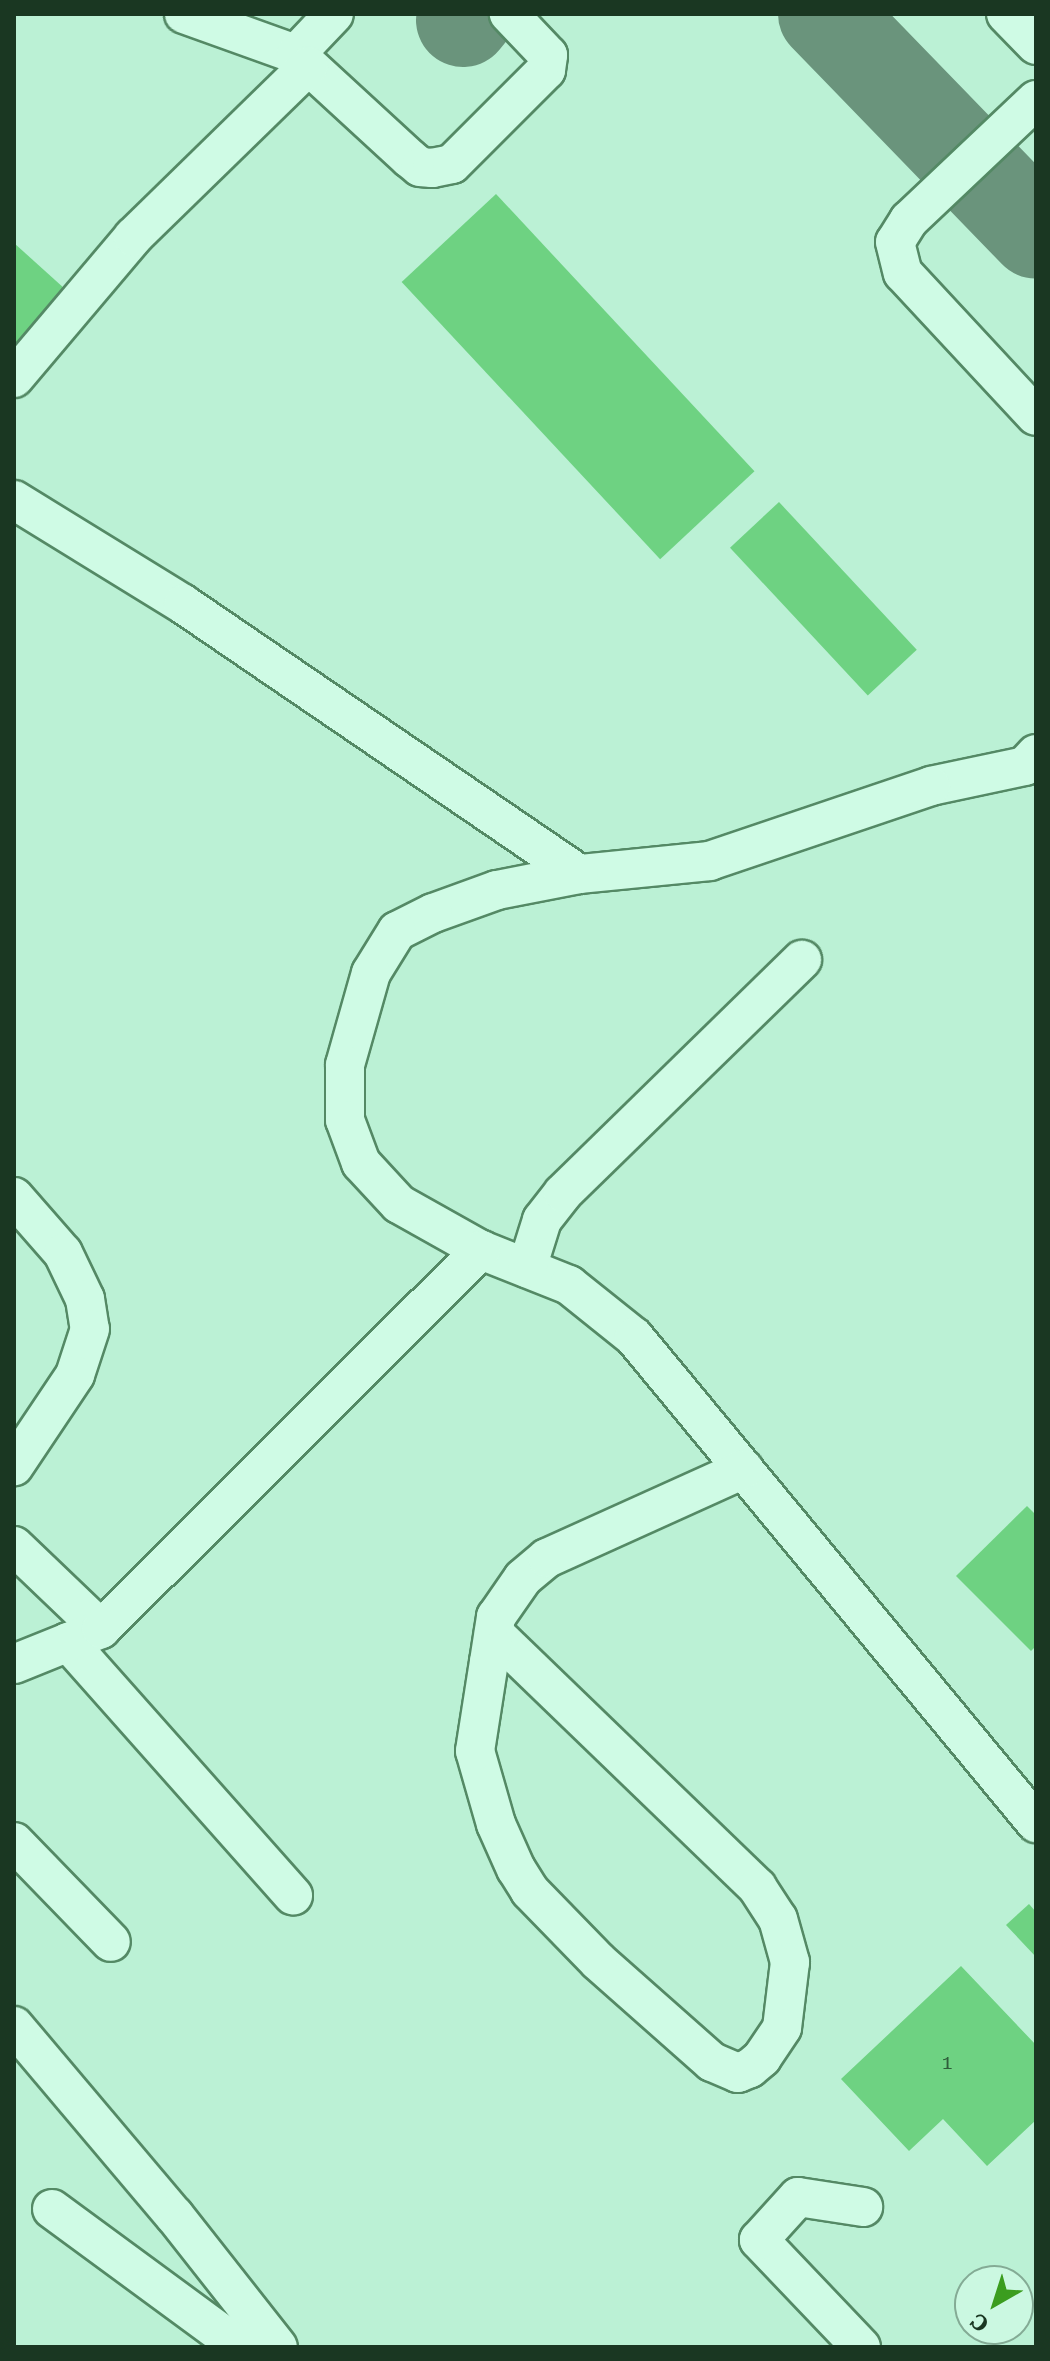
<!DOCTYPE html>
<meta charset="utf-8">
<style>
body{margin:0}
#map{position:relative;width:1050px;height:2361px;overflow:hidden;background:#bbf1d5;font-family:"Roboto Serif",serif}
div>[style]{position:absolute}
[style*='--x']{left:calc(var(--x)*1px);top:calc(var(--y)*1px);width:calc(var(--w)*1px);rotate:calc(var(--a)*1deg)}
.taxiway>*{height:94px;margin:-47px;padding:0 47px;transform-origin:47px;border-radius:47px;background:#6a947c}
.building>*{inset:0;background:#6ed282;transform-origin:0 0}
.roads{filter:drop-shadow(2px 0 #548965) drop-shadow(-2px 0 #548965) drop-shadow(0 2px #548965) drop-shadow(0 -2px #548965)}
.minor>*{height:38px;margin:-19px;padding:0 19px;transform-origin:19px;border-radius:19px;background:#cffbe5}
span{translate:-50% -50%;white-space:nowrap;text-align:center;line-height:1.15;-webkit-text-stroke:6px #cbf8e1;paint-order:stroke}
.number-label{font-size:20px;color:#2f5e3a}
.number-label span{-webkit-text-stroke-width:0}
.frame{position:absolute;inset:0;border:16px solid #1a3722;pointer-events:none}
.north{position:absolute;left:954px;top:2265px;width:80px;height:80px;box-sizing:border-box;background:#cbf8e1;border:2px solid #84ab95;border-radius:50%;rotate:219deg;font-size:22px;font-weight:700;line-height:32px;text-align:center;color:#1a3722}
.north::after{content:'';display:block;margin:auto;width:28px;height:36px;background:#3b9d1f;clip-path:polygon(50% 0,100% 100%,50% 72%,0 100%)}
</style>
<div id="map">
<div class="taxiway">
<i style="--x:825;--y:14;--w:303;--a:45.9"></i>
<i style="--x:463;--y:20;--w:8;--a:-50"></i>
</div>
<div class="building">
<i style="left:496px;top:194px;width:379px;height:129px;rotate:47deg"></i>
<i style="clip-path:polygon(14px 243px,65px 289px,14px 346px)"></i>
<i style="left:779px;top:502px;width:202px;height:67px;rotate:47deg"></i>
<i style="clip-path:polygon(1027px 1506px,1036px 1515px,1036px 1646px,1031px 1651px,956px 1576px)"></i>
<i style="clip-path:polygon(1029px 1904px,1036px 1912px,1036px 1957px,1006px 1925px)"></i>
<i style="clip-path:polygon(961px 1966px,1036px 2045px,1036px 2120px,987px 2166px,943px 2119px,909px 2151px,841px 2079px)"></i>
</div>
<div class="roads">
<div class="minor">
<i style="--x:184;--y:14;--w:119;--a:19.7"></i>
<i style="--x:296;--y:54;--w:154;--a:42.6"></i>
<i style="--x:409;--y:158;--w:14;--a:39"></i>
<i style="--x:420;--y:167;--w:12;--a:5"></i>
<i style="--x:432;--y:168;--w:20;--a:-11"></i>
<i style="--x:452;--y:164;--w:133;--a:-45"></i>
<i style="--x:546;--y:70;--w:15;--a:-82"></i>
<i style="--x:548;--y:55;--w:57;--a:-133.6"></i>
<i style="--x:1006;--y:14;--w:43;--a:45.9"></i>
<i style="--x:296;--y:54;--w:55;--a:-46.5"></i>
<i style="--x:1036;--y:100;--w:175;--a:136.6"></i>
<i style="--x:909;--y:220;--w:26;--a:122"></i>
<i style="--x:895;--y:242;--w:32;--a:76"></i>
<i style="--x:903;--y:273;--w:195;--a:47.1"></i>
<i style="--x:14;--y:378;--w:185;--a:-49.8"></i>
<i style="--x:133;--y:237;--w:245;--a:-44.3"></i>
<i style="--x:14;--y:500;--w:198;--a:31.6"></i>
<i style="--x:183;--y:604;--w:479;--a:34.3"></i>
<i style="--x:1036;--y:754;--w:16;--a:133"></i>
<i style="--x:1025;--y:766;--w:96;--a:168"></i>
<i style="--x:931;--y:786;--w:233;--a:161.3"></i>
<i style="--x:710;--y:861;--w:132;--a:174.3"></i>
<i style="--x:579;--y:874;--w:84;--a:169"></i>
<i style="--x:497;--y:890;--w:68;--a:160.2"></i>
<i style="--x:433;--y:913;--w:40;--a:153.4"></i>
<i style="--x:397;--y:931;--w:49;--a:121.8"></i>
<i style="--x:371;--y:973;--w:96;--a:105.8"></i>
<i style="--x:345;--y:1065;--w:55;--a:90"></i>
<i style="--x:345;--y:1120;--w:46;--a:69.6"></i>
<i style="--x:361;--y:1163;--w:56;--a:47.2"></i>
<i style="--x:399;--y:1204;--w:94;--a:29.3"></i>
<i style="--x:481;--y:1250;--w:95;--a:21.7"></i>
<i style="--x:569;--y:1285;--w:83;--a:38.7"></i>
<i style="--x:634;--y:1337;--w:631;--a:50.4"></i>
<i style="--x:14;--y:1197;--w:74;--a:48.8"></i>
<i style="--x:63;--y:1253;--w:51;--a:64.4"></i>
<i style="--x:85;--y:1299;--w:30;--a:81"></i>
<i style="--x:90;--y:1329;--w:48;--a:108.1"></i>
<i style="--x:75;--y:1375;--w:110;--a:123.8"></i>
<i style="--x:527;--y:1268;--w:50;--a:-72.6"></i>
<i style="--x:542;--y:1220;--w:34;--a:-52"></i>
<i style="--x:563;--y:1193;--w:334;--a:-44.3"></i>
<i style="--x:14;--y:1546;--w:120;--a:43.7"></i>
<i style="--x:494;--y:1633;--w:366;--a:44"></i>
<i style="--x:757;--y:1887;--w:38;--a:57"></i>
<i style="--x:778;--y:1919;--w:45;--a:74.4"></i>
<i style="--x:790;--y:1962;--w:66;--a:96.9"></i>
<i style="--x:782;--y:2028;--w:36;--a:124"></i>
<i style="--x:762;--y:2058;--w:16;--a:140"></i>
<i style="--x:750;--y:2068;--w:13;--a:157"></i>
<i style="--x:738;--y:2073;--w:28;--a:-157"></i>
<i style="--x:712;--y:2062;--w:152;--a:-138.5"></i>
<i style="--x:598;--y:1961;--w:98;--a:-134.2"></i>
<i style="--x:530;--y:1891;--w:26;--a:-122"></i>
<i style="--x:516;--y:1869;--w:49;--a:-114"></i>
<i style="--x:496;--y:1824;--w:76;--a:-106"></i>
<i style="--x:475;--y:1751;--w:90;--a:-81.1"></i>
<i style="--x:489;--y:1662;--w:46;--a:-81.2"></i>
<i style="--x:496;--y:1617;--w:47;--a:-55.3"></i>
<i style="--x:523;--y:1578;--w:31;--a:-40"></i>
<i style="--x:547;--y:1558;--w:216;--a:-24.3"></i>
<i style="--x:68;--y:1642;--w:339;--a:48.4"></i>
<i style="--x:14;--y:1664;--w:94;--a:-21.9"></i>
<i style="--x:101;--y:1629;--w:537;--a:-44.92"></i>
<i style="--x:14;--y:1842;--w:139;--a:45.9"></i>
<i style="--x:14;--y:2026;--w:248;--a:49.8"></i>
<i style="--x:174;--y:2215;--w:168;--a:51.8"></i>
<i style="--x:52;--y:2209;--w:233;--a:36.3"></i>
<i style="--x:861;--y:2347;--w:148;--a:-133.6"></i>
<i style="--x:759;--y:2240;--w:58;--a:-47.8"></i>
<i style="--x:798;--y:2197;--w:66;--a:8.7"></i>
</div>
</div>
<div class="number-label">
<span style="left:947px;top:2062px">1</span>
</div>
<div class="frame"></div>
<div class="north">С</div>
</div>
